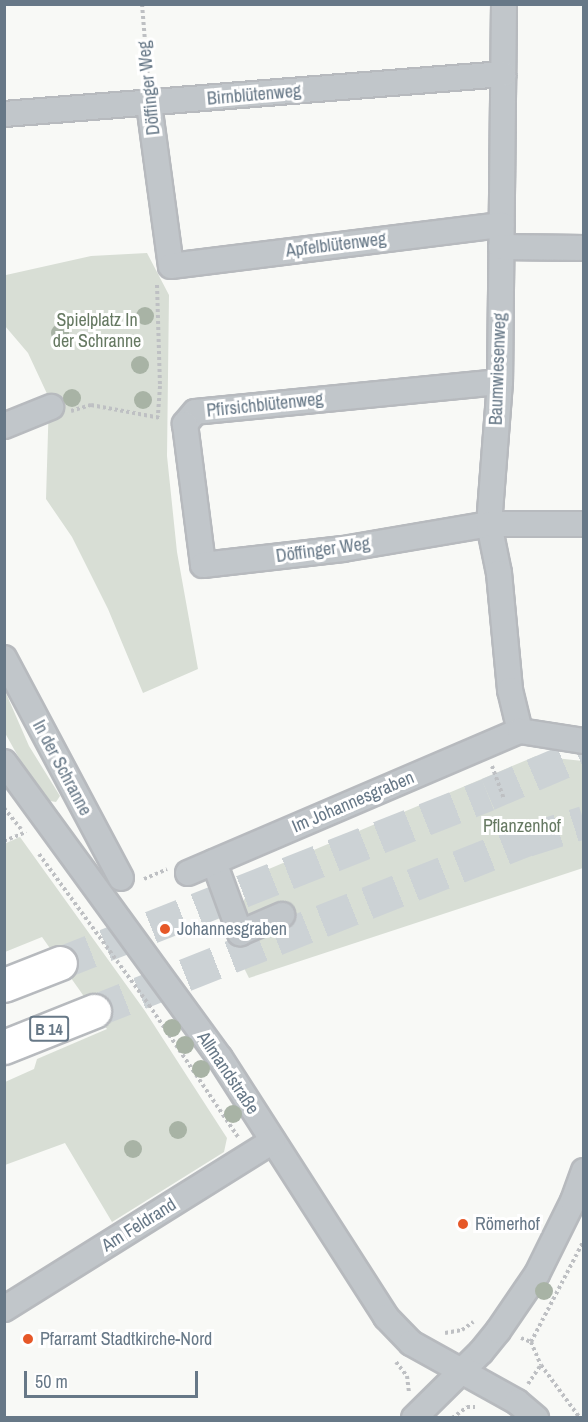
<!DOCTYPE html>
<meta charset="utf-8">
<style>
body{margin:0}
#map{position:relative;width:588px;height:1422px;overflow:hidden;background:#f8f9f6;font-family:"Archivo Narrow",sans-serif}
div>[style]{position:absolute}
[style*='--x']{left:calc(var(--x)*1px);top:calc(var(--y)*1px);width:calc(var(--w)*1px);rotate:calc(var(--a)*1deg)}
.green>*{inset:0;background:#d8ded5}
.highway-tunnel>*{height:33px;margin-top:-16.5px;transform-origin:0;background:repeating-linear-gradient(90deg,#ccd2d5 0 33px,transparent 0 49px)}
.path>*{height:4px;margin-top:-2px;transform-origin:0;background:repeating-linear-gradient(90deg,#bec0c3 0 3px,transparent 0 6px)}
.roads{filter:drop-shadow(2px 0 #b7babe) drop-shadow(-2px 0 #b7babe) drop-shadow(0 2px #b7babe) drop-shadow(0 -2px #b7babe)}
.minor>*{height:24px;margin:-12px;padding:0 12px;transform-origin:12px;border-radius:12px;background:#c1c6ca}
.highway>*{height:33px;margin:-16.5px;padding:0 16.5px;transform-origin:16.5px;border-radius:16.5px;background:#fff}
.trees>*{width:18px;height:18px;margin:-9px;border-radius:50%;background:#a8b3a5}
.dots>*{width:16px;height:16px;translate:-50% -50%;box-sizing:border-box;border:3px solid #fff;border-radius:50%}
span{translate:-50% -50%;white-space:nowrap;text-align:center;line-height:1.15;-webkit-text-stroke:6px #fff;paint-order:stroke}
.shield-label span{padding:2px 4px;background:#fff;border:2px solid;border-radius:4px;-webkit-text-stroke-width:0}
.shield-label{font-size:16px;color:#677887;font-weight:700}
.street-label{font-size:18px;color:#677887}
.park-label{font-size:18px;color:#667962}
.poi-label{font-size:18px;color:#677887}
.left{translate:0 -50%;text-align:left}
.frame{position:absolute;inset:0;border:6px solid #677887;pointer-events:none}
.scale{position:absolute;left:24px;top:1371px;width:174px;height:27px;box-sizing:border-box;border:3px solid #677887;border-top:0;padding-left:8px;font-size:18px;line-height:21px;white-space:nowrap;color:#677887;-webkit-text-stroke:4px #fff;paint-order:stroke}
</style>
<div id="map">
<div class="green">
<i style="clip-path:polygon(147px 253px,169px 295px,167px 456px,177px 552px,198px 669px,143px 693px,108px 609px,72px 537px,46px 499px,49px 398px,28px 353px,5px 326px,4px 286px,6px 275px,91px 256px)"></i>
<i style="clip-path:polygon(5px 691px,29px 746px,60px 796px,56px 802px,50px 801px,24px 767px,5px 733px)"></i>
<i style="clip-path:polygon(536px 756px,583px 761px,583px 868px,249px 978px,227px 934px,257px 874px)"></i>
<i style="clip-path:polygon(20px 837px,145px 1011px,227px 1138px,224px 1152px,112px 1222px,65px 1143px,5px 1165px,5px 1082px,34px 1069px,37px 1059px,107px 1029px,42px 937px,5px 952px,4px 844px)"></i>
</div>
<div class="highway-tunnel">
<i style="--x:60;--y:963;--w:460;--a:-21.5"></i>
<i style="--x:488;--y:794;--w:104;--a:-23.1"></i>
<i style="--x:94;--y:1011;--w:466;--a:-21.6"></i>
<i style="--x:527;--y:840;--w:60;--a:-17.5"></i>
</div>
<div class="path">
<i style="--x:142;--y:4;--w:75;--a:85.4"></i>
<i style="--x:157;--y:285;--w:101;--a:88.3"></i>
<i style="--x:160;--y:386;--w:31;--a:94"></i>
<i style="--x:71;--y:411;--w:21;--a:-17"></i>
<i style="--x:91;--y:405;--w:71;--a:10.5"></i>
<i style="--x:492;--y:766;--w:35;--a:70"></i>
<i style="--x:4;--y:808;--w:27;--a:51"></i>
<i style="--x:4;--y:841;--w:24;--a:-22"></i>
<i style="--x:39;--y:854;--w:187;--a:53.9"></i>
<i style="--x:149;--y:1005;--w:159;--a:56"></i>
<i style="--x:144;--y:879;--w:25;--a:-23"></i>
<i style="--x:445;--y:1333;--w:17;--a:-10"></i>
<i style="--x:462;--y:1330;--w:14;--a:-36"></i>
<i style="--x:521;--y:1338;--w:11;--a:22"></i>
<i style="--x:531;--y:1342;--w:25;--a:67"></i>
<i style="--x:541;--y:1365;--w:66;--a:53.7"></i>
<i style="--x:531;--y:1342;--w:115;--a:-62.5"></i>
<i style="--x:396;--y:1362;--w:18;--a:52"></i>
<i style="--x:407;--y:1376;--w:16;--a:83"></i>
<i style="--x:528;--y:1384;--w:23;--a:-56"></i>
<i style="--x:452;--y:1418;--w:19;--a:-36"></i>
<i style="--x:467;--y:1407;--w:8;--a:0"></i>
</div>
<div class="roads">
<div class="minor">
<i style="--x:504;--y:4;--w:378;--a:90.6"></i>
<i style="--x:500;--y:382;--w:142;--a:94.4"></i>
<i style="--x:489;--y:524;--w:50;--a:78.5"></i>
<i style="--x:499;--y:573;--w:118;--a:84.6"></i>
<i style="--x:510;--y:690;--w:42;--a:76.3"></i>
<i style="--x:149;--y:104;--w:163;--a:82.3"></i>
<i style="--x:171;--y:266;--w:333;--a:-7.1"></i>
<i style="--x:4;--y:114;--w:501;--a:-4.58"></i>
<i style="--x:501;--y:247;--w:83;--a:0.7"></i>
<i style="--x:500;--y:382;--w:306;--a:174.4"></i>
<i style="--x:195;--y:412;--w:16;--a:130"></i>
<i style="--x:185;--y:424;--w:142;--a:82.7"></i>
<i style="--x:203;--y:565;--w:141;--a:-6.5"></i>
<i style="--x:343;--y:549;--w:148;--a:-9.7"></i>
<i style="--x:489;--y:524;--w:95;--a:0"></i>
<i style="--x:4;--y:426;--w:51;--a:-22"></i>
<i style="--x:4;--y:658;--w:249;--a:62"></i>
<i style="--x:4;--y:762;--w:366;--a:53.9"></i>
<i style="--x:220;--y:1058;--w:308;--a:57.3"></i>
<i style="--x:386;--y:1317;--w:36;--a:46"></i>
<i style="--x:411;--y:1343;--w:121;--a:29.1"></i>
<i style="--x:517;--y:1402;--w:25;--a:40"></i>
<i style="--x:214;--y:862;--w:76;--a:69.9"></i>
<i style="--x:240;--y:933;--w:46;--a:-23.2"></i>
<i style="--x:188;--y:873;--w:361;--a:-23.2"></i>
<i style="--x:520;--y:731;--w:65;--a:8.9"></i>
<i style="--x:4;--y:1309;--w:317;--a:-32"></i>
<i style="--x:414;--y:1418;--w:94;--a:-44.6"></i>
<i style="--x:481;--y:1352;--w:27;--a:-51"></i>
<i style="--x:498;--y:1331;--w:69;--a:-55.6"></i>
<i style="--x:537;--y:1274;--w:81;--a:-63.7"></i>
<i style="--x:573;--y:1201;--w:32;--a:-70"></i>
</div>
<div class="highway">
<i style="--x:4;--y:985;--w:60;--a:-21.4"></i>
<i style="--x:4;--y:1047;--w:97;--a:-21.8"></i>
</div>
</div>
<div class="trees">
<i style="left:145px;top:316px"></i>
<i style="left:60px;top:333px"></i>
<i style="left:140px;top:365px"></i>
<i style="left:72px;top:398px"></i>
<i style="left:143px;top:400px"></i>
<i style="left:172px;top:1028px"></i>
<i style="left:185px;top:1045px"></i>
<i style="left:201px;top:1069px"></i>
<i style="left:233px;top:1114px"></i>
<i style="left:178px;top:1130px"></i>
<i style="left:133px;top:1149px"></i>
<i style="left:544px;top:1291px"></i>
</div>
<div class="dots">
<i style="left:165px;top:929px;background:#e65828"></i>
<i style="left:463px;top:1224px;background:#e65828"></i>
<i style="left:28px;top:1339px;background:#e65828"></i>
</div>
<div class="shield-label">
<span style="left:49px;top:1029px">B 14</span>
</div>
<div class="street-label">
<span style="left:149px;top:88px;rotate:-96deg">Döffinger Weg</span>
<span style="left:254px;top:95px;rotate:-5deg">Birnblütenweg</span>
<span style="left:336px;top:245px;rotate:-7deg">Apfelblütenweg</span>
<span style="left:498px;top:369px;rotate:-88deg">Baumwiesenweg</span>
<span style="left:265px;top:405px;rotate:-6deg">Pfirsichblütenweg</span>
<span style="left:323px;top:550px;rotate:-8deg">Döffinger Weg</span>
<span style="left:62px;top:768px;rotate:62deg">In der Schranne</span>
<span style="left:353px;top:802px;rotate:-23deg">Im Johannesgraben</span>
<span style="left:228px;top:1073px;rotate:56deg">Allmandstraße</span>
<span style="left:139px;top:1225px;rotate:-32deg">Am Feldrand</span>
</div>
<div class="park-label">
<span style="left:97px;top:331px">Spielplatz In<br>der Schranne</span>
<span style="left:522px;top:826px">Pflanzenhof</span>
</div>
<div class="poi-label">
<span class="left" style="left:177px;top:929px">Johannesgraben</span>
<span class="left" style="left:475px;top:1224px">Römerhof</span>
<span class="left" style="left:40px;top:1339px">Pfarramt Stadtkirche-Nord</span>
</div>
<div class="frame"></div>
<div class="scale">50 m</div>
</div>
